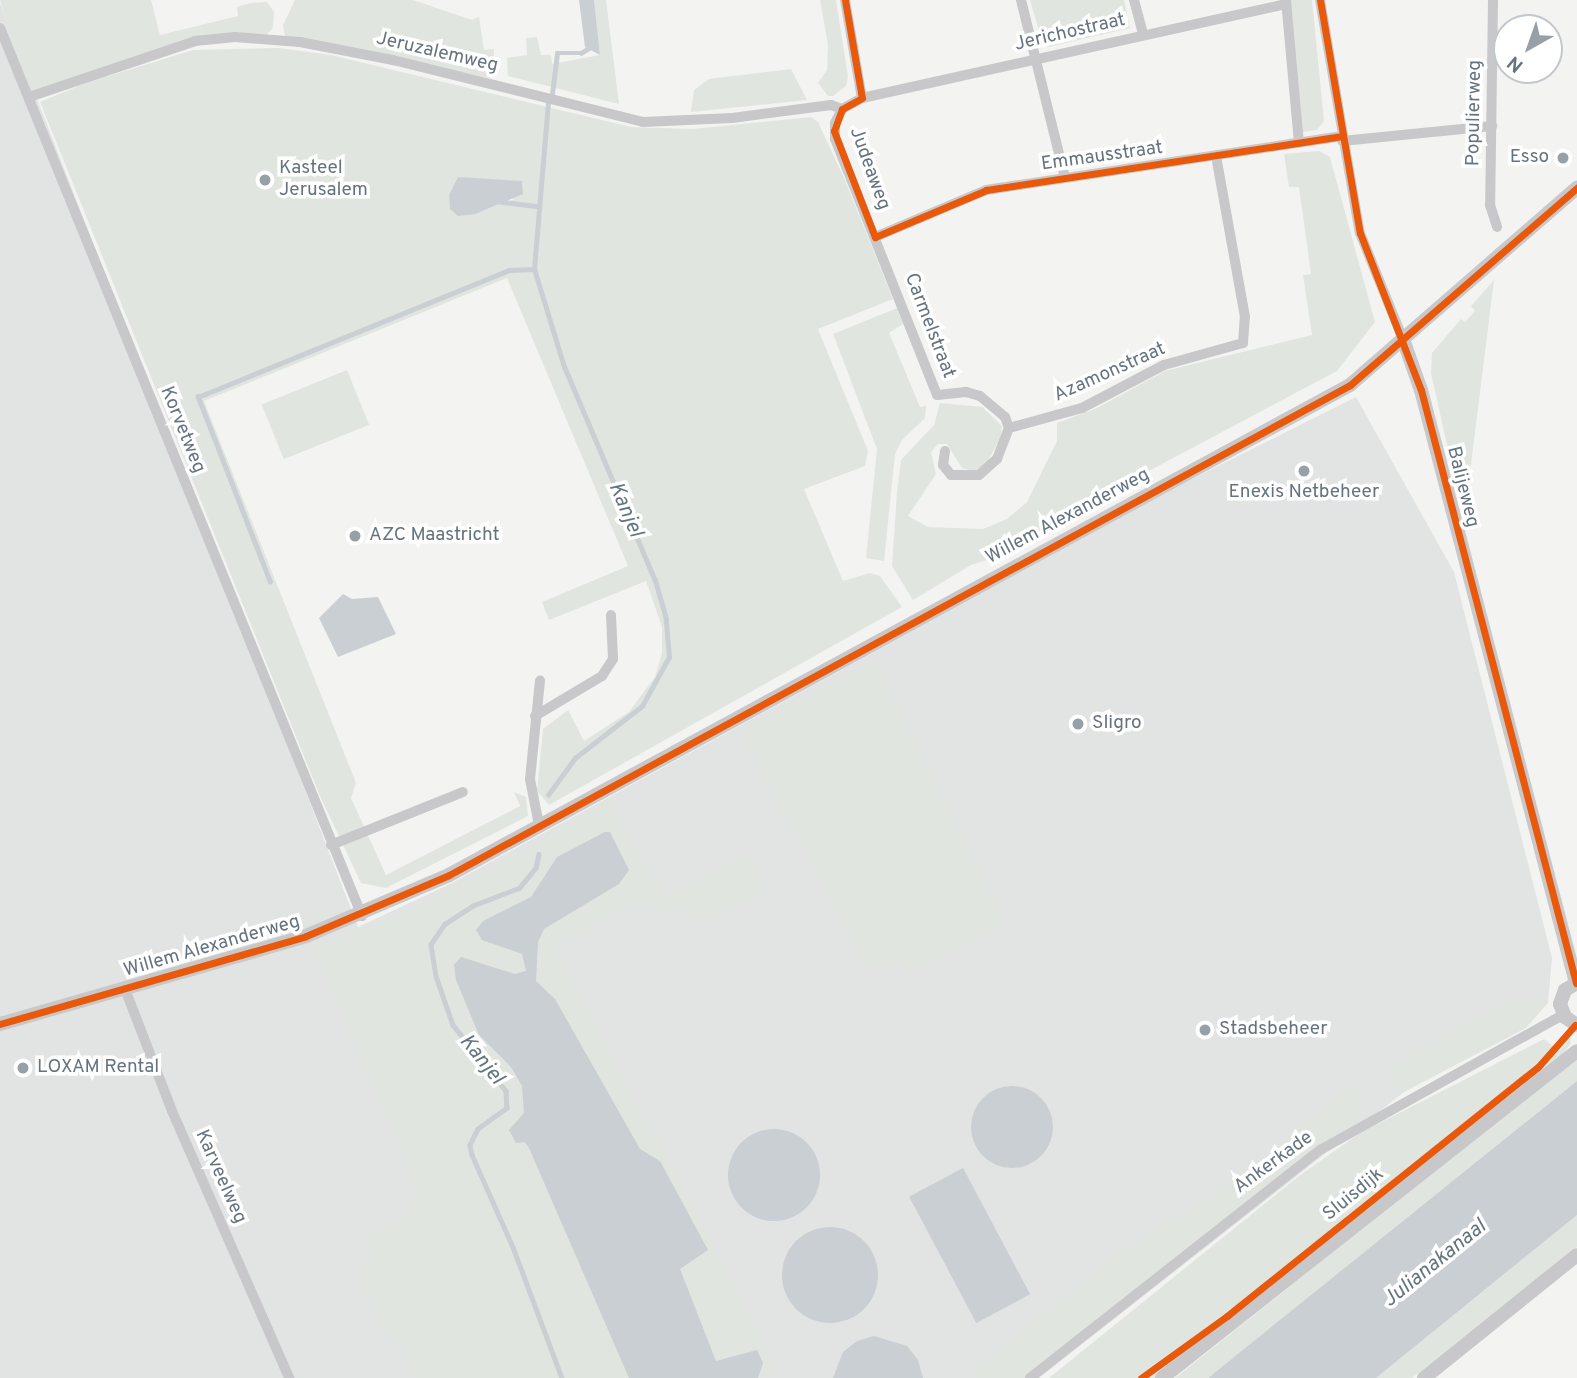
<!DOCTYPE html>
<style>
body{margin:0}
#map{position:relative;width:1577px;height:1378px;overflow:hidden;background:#f3f3f2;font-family:Overpass,sans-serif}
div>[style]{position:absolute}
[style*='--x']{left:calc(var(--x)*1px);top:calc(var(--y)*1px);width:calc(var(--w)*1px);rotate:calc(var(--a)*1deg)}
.built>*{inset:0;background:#e2e3e3}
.green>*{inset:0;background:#e1e5e0;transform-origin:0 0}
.water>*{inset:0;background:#c9cfd2;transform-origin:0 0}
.round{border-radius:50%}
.stream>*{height:4.5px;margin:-2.25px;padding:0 2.25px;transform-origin:2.25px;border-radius:2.25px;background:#c9cfd2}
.minor>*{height:10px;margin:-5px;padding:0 5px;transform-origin:5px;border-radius:5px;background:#c8c8ca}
.tertiary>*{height:14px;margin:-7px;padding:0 7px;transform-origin:7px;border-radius:7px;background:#c8c8ca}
.cycleway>*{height:7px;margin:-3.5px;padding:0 3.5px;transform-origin:3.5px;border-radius:3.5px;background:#e8590c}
.dots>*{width:19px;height:19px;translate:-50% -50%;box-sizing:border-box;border:4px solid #fff;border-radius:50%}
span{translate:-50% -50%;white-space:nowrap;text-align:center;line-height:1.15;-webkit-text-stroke:7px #fff;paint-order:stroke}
.street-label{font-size:19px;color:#66737f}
.poi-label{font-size:19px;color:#66737f}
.right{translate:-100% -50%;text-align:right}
.left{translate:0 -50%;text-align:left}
.water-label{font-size:21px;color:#62747c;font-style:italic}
.north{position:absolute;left:1493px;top:14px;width:70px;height:70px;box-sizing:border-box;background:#fff;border:2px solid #c2c7cc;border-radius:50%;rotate:220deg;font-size:19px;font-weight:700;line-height:28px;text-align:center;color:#66737f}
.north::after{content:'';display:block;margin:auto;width:24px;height:32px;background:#97a0a7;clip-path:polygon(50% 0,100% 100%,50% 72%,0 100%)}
</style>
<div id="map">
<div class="built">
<i style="clip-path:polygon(0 3px,358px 927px,452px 883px,1182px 484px,1356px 397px,1454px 572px,1552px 958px,1548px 1003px,1404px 1092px,1039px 1378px,0 1378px)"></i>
</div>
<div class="green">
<i style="clip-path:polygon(0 0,151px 0,160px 35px,238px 16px,237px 7px,251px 3px,267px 2px,274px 12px,273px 28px,266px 35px,234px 33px,35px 91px,24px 78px)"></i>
<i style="clip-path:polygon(295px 0,413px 0,472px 20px,479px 17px,484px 50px,494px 49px,493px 75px,489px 78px,285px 36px,283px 25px)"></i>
<i style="clip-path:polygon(594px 0,606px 0,619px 104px,508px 76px,507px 58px,527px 55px,526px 38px,537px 37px,541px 55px,551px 55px,552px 64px,600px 55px)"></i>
<i style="clip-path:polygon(820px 0,836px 0,848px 77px,846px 86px,833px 96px,828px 96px,818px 83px,827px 70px,828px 45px)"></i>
<i style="clip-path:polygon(1030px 0,1124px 0,1130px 28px,1048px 47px,1042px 41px)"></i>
<i style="clip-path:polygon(1291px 0,1312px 0,1324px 121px,1317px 130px,1303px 132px)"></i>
<i style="clip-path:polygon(evenodd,279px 48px,331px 55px,631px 127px,692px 129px,811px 117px,818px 122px,844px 178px,893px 299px,818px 329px,868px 451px,865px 466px,804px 489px,843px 581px,870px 573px,880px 576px,902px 607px,549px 805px,537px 791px,543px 729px,568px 710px,584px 741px,629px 712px,655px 677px,662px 653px,662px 627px,646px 581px,549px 620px,542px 602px,628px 566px,507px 278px,204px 401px,356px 783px,351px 798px,386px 875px,520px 806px,514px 792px,526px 797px,528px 816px,386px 888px,361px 883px,320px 796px,40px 102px,86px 83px,193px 50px,279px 48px,449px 195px,515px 199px,486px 209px,450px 209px,449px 195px)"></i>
<i style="clip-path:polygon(791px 69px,807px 100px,691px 112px,694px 90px,709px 79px)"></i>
<i style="clip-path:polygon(1319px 151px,1330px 157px,1375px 322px,1337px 371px,1051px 523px,1006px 554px,971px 565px,913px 600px,892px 566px,897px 492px,901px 460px,934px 425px,940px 403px,982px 407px,1002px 426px,1000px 439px,986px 464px,974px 471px,962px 468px,947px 444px,938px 444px,931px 452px,936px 474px,908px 516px,928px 527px,983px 529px,1007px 519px,1027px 502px,1057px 441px,1057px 423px,1097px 408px,1165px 371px,1312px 335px,1303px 275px,1311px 274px,1299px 187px,1289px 187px,1284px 154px)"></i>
<i style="clip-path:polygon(1494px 280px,1464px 521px,1431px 373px,1432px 353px,1461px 319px,1465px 322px,1475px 311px,1471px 306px)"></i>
<i style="clip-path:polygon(897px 308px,903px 324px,889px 333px,920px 407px,926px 406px,925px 418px,902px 440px,895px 454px,884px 561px,866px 558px,877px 449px,833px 334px)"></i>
<i style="left:347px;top:370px;width:59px;height:92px;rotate:68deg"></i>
<i style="clip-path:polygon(873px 660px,1005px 922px,909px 974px,898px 958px,870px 973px,740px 732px)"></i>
<i style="clip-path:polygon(608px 803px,666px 898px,747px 853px,768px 890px,707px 919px,671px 905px,676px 914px,665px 909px,628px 907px,553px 946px,767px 1347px,772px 1375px,758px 1378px,763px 1363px,716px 1362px,680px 1268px,708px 1250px,660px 1161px,640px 1149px,555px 999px,536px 981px,544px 929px,629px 871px,610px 832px,605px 832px,557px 857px,531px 897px,489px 918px,528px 966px,521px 974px,498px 969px,464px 1009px,487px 1047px,511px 1067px,522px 1086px,524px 1113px,509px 1130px,529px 1148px,629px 1378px,417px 1378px,400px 1346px,382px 1329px,360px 1278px,372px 1258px,364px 1237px,404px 1220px,418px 1191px,313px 948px,423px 904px)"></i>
<i style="clip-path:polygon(336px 908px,321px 923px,147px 973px,167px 956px)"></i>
<i style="clip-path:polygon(1507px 1001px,1548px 1003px,1526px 1028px,1404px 1092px,1384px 1070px)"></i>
<i style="clip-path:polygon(1544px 1039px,1559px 1051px,1570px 1039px,1571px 1043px,1561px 1056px,1156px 1378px,1049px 1378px,1299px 1176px,1360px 1133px)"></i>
<i style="clip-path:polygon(1577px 1058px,1577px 1081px,1310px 1297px,1208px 1378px,1175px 1378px)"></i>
<i style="clip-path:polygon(1355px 1084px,1363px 1105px,1355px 1119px,1275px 1177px,1026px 1378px,974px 1378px,971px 1371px,1170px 1214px,1175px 1223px)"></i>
<i style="clip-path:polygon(1577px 1215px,1577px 1247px,1412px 1378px,1376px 1378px)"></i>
</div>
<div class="water">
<i style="clip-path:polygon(579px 0,594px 0,600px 55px,585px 47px)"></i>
<i style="clip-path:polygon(458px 177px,522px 181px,523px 194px,475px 214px,458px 216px,450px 209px,449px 195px)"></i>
<i style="clip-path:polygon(343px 594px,352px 599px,378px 597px,396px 634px,338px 657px,319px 618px)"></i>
<i style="clip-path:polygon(605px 832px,610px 832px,629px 870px,619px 884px,544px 929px,538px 942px,536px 981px,555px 999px,640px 1149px,660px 1161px,708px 1250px,680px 1269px,716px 1361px,757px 1350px,763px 1363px,758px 1378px,629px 1378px,529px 1148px,525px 1142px,516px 1143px,509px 1130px,524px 1113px,522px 1086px,511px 1067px,479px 1035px,456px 980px,454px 965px,461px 957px,515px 974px,526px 971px,522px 954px,482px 940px,476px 930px,483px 921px,531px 897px,557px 857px)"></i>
<i style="clip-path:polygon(1577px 1081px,1577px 1215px,1376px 1378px,1208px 1378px)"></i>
<i class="round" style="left:971px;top:1086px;width:82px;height:82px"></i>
<i class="round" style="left:728px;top:1129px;width:92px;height:92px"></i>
<i style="left:963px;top:1168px;width:143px;height:61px;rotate:62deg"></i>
<i class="round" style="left:782px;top:1227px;width:96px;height:96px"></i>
<i style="clip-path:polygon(874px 1336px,907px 1346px,918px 1360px,923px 1378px,833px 1378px,843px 1352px,857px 1341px)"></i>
</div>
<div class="stream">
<i style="--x:552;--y:94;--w:41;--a:-83"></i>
<i style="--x:557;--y:53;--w:24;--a:0"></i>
<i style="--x:581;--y:53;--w:13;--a:-32"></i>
<i style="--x:496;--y:201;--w:40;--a:7.1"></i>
<i style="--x:270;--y:582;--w:199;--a:-111.3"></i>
<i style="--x:198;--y:397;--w:336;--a:-22.2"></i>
<i style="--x:509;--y:270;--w:25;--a:-2"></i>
<i style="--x:548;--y:795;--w:46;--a:-53.9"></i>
<i style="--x:575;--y:758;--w:85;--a:-37.8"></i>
<i style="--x:642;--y:706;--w:56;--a:-61.1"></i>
<i style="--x:669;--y:657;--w:38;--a:-95"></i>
<i style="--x:666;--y:619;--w:40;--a:-106"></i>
<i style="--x:655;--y:581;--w:233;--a:-113"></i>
<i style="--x:564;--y:367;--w:102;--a:-107"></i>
<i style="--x:534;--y:269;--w:166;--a:-85.2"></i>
<i style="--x:539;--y:854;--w:14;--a:102"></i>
<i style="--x:536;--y:868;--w:26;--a:129"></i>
<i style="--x:520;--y:888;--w:50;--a:159"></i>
<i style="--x:473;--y:906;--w:33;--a:147"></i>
<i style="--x:445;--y:924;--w:25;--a:124"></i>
<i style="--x:431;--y:945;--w:31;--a:81"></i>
<i style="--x:436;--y:976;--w:52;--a:70.9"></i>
<i style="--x:453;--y:1025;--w:85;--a:51.2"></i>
<i style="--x:506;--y:1091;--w:17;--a:87"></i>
<i style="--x:507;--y:1108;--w:36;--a:144"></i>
<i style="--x:478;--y:1129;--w:18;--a:117"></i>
<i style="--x:470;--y:1145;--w:10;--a:79"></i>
<i style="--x:472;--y:1155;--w:101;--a:66"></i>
<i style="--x:513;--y:1247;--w:140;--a:69.5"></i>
</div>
<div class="minor">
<i style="--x:845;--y:0;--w:99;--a:80.2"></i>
<i style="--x:1021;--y:0;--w:183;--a:76.1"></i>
<i style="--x:1134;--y:0;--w:35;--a:75"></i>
<i style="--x:1286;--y:0;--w:143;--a:84.8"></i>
<i style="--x:1320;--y:0;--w:236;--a:80.3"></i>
<i style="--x:1360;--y:233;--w:118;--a:68"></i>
<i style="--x:1493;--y:0;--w:205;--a:90.8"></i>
<i style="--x:1490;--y:205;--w:23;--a:72"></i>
<i style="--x:0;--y:28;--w:959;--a:67.82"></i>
<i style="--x:29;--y:97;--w:175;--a:-18.6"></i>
<i style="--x:195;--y:41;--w:40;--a:-5.7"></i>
<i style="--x:235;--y:37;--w:65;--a:4.4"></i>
<i style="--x:300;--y:42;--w:95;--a:11"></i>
<i style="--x:393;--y:60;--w:258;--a:13.9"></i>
<i style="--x:643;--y:122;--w:89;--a:-2.6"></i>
<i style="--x:732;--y:118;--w:100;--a:-7.5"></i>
<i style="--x:831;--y:105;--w:12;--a:20"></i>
<i style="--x:1342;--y:141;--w:151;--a:-5.7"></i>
<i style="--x:875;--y:237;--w:121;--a:-22.9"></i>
<i style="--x:986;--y:190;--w:359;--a:-8.6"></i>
<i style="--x:1009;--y:428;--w:76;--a:-15.3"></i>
<i style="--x:1082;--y:408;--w:93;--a:-27.7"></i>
<i style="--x:1164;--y:365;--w:82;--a:-15.6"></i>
<i style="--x:1243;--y:343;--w:26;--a:-86"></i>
<i style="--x:1245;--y:317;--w:164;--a:-100.2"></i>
<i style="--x:945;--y:451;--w:14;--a:98"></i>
<i style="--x:943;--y:465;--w:13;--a:51"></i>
<i style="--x:951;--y:475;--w:28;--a:0"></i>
<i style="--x:979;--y:475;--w:24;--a:-42"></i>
<i style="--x:997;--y:459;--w:33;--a:-69"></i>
<i style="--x:1009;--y:428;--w:12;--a:-110"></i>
<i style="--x:1005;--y:417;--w:33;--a:-140"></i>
<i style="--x:980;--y:396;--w:15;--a:-164"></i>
<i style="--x:966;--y:392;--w:29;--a:174"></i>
<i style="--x:937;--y:395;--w:276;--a:-111.7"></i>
<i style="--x:835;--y:139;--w:16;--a:-90"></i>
<i style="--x:835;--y:123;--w:16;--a:-63"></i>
<i style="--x:842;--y:109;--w:23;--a:-29"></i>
<i style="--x:862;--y:98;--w:434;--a:-12.5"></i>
<i style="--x:535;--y:716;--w:78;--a:-30.8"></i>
<i style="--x:602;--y:676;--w:20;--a:-57"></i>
<i style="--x:613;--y:659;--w:44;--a:-92.6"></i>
<i style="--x:539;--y:825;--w:47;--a:-101.1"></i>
<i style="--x:530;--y:779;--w:99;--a:-84.2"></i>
<i style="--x:331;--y:845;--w:142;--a:-21.9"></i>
<i style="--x:125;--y:989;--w:131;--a:68.9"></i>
<i style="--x:172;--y:1111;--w:292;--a:66.3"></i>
<i style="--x:1030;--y:1378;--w:369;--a:-38.2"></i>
<i style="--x:1320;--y:1150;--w:278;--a:-29.1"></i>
</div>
<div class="tertiary">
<i style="--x:1404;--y:342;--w:51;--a:70.5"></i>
<i style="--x:1421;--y:390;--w:613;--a:75.35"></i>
<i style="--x:1577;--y:983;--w:14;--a:150"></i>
<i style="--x:1565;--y:990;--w:15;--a:110"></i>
<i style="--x:1560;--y:1004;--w:14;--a:69"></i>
<i style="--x:1565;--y:1017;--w:14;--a:34"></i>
<i style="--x:0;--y:1024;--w:318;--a:-16"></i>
<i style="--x:306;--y:936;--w:155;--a:-23.1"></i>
<i style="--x:449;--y:875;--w:1026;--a:-28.54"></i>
<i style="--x:1350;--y:385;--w:301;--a:-41"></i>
<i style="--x:1162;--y:1378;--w:528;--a:-38.24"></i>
<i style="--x:1424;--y:1378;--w:196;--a:-38.8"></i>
</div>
<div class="cycleway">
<i style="--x:845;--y:0;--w:99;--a:80.2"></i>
<i style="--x:862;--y:98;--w:23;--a:151"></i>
<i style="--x:842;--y:109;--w:23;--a:110"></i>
<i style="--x:834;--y:131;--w:114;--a:68.9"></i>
<i style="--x:875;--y:237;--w:121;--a:-22.9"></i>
<i style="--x:986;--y:190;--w:359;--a:-8.6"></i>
<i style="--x:1320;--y:0;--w:236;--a:80.3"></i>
<i style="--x:1360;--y:233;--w:168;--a:68.8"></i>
<i style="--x:1421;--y:390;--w:613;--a:75.35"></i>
<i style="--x:0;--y:1024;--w:318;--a:-16"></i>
<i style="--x:306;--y:936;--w:155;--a:-23.1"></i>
<i style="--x:449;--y:875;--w:1026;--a:-28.54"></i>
<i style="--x:1350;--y:385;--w:301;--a:-41"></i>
<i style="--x:1141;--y:1378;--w:106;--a:-35.8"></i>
<i style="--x:1227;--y:1316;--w:398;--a:-38.7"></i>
<i style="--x:1538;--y:1067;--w:56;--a:-48.6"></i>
</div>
<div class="dots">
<i style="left:1563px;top:158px;background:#97a0a7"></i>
<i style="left:265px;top:180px;background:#97a0a7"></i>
<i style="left:1304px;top:471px;background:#97a0a7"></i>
<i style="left:355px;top:536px;background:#97a0a7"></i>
<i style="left:1078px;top:724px;background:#97a0a7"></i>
<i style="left:1205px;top:1030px;background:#97a0a7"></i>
<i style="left:23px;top:1068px;background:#97a0a7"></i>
</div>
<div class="street-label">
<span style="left:1070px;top:33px;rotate:-13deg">Jerichostraat</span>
<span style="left:437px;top:53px;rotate:13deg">Jeruzalemweg</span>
<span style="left:1475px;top:113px;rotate:-89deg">Populierweg</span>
<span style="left:1102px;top:157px;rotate:-8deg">Emmausstraat</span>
<span style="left:869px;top:169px;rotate:70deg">Judeaweg</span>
<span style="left:929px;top:326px;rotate:69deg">Carmelstraat</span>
<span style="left:1110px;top:373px;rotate:-24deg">Azamonstraat</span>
<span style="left:182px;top:430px;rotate:68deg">Korvetweg</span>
<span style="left:1462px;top:487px;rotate:76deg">Balijeweg</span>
<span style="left:1068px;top:517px;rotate:-28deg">Willem Alexanderweg</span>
<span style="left:212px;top:947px;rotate:-16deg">Willem Alexanderweg</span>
<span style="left:1274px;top:1163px;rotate:-36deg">Ankerkade</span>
<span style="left:220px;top:1177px;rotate:66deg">Karveelweg</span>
<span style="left:1354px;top:1195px;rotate:-39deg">Sluisdijk</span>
</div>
<div class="poi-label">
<span class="right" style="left:1549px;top:158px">Esso</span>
<span class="left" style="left:279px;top:180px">Kasteel<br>Jerusalem</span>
<span style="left:1304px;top:493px">Enexis Netbeheer</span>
<span class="left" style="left:369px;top:536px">AZC Maastricht</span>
<span class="left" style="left:1092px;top:724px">Sligro</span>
<span class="left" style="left:1219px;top:1030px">Stadsbeheer</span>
<span class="left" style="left:37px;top:1068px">LOXAM Rental</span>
</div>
<div class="water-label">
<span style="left:625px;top:510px;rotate:67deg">Kanjel</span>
<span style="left:481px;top:1060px;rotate:51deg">Kanjel</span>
<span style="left:1435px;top:1264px;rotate:-39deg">Julianakanaal</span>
</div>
<div class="north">N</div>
</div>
